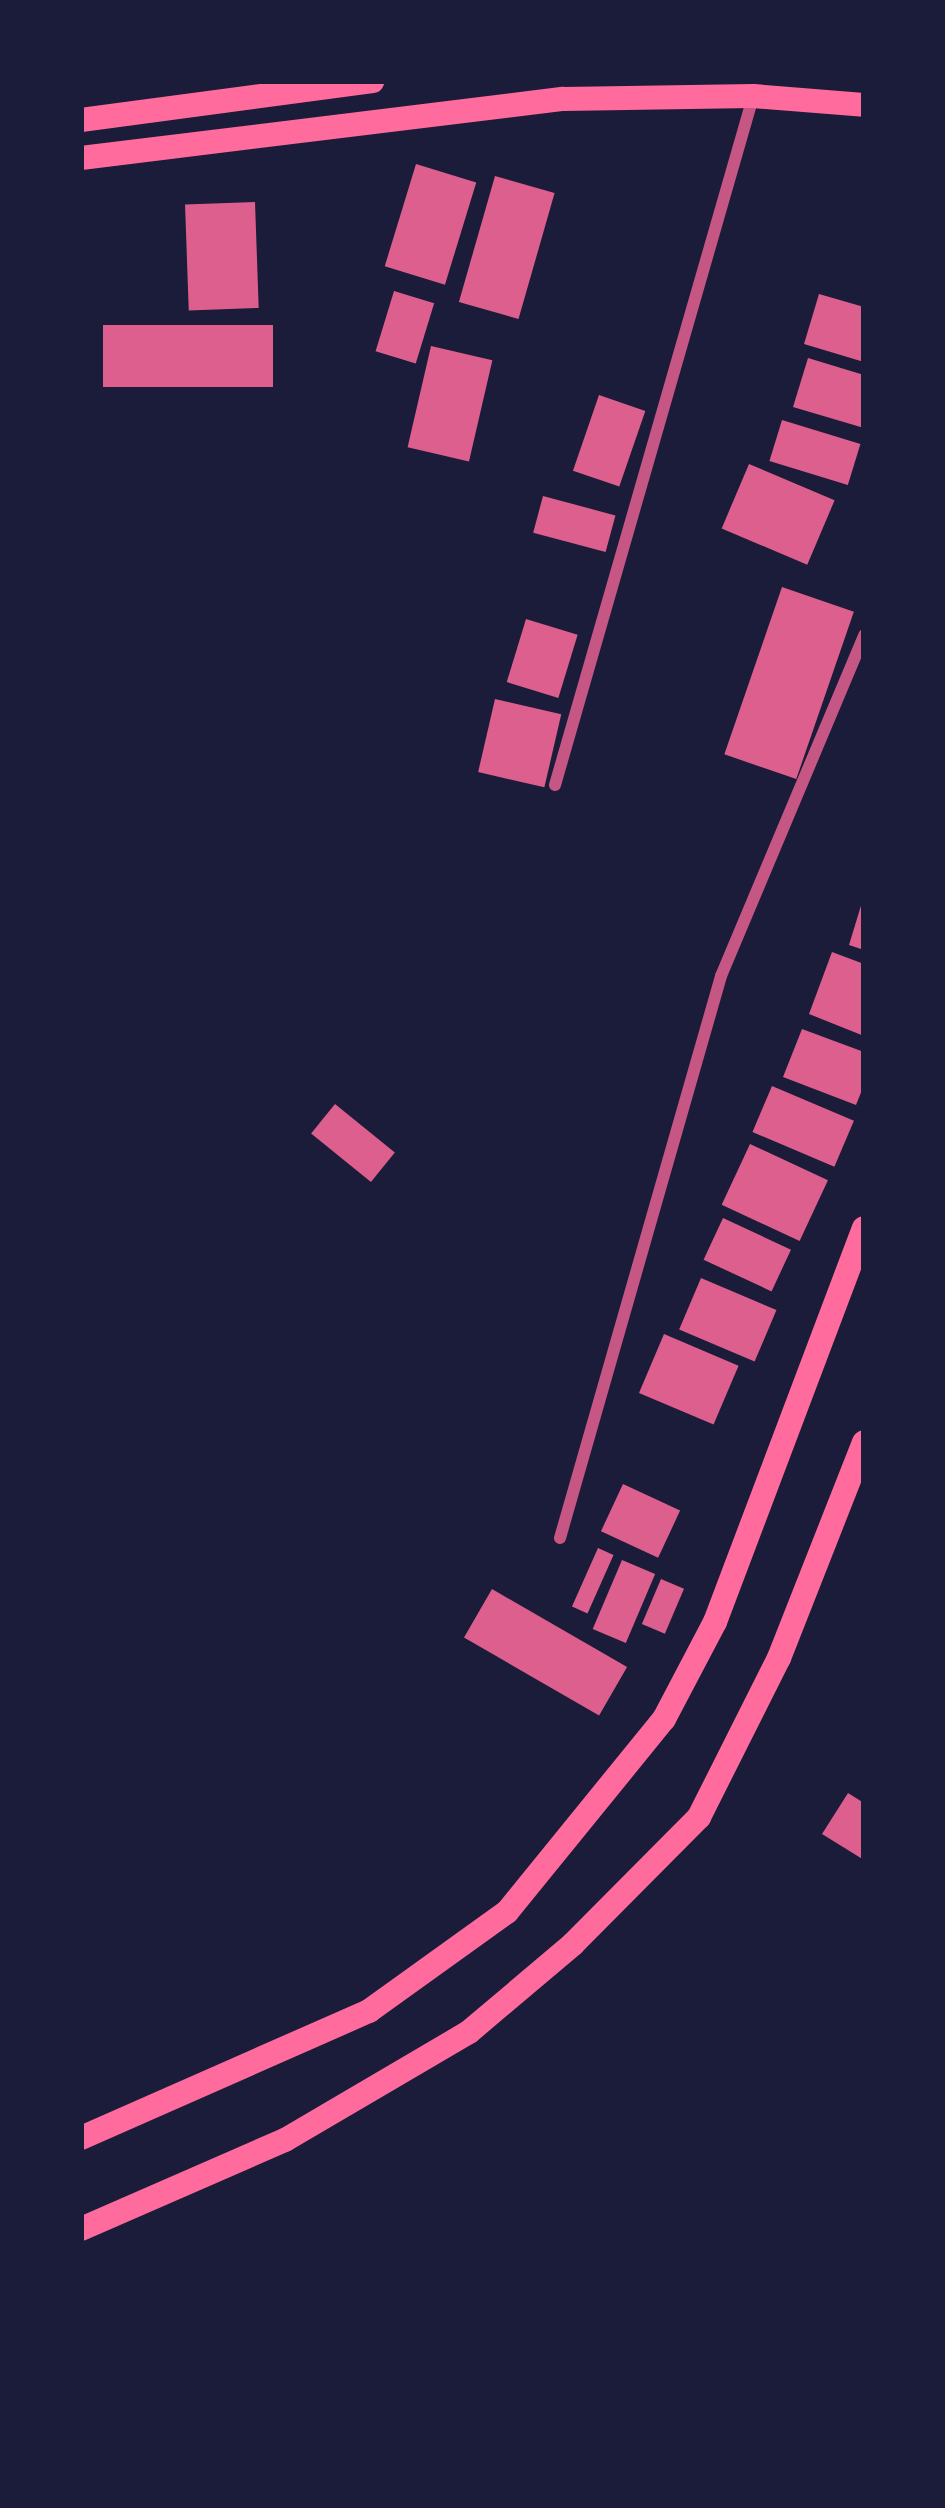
<!DOCTYPE html>
<style>
body{margin:0}
#map{position:relative;width:945px;height:2508px;overflow:hidden;background:#1b1b3a;font-family:"Work Sans",sans-serif}
div>[style]{position:absolute}
[style*='--x']{left:calc(var(--x)*1px);top:calc(var(--y)*1px);width:calc(var(--w)*1px);rotate:calc(var(--a)*1deg)}
.building>*{inset:0;background:#dd5f8e;transform-origin:0 0}
.minor>*{height:12px;margin:-6px;padding:0 6px;transform-origin:6px;border-radius:6px;background:#c65784}
.secondary>*{height:24px;margin:-12px;padding:0 12px;transform-origin:12px;border-radius:12px;background:#ff6b9d}
span{translate:-50% -50%;white-space:nowrap;text-align:center;line-height:1.15;-webkit-text-stroke:12px #1b1b3a;paint-order:stroke}
.frame{position:absolute;inset:0;border:84px solid #1b1b3a;pointer-events:none}
</style>
<div id="map">
<div class="building">
<i style="left:416px;top:164px;width:63px;height:107px;rotate:17deg"></i>
<i style="left:495px;top:176px;width:62px;height:131px;rotate:16deg"></i>
<i style="left:255px;top:202px;width:106px;height:70px;rotate:88deg"></i>
<i style="left:394px;top:291px;width:42px;height:63px;rotate:17deg"></i>
<i style="clip-path:polygon(819px 294px,864px 307px,864px 362px,804px 344px)"></i>
<i style="left:273px;top:325px;width:62px;height:170px;rotate:90deg"></i>
<i style="left:431px;top:346px;width:63px;height:104px;rotate:13deg"></i>
<i style="clip-path:polygon(808px 358px,864px 375px,864px 428px,793px 407px)"></i>
<i style="left:599px;top:395px;width:49px;height:80px;rotate:19deg"></i>
<i style="left:782px;top:420px;width:82px;height:43px;rotate:17deg"></i>
<i style="left:749px;top:464px;width:93px;height:70px;rotate:23deg"></i>
<i style="left:543px;top:496px;width:75px;height:38px;rotate:15deg"></i>
<i style="left:782px;top:587px;width:76px;height:177px;rotate:19deg"></i>
<i style="left:526px;top:619px;width:54px;height:66px;rotate:17deg"></i>
<i style="left:495px;top:699px;width:68px;height:75px;rotate:13deg"></i>
<i style="clip-path:polygon(863px 899px,864px 900px,864px 950px,849px 945px)"></i>
<i style="clip-path:polygon(832px 952px,864px 964px,864px 1036px,809px 1014px)"></i>
<i style="clip-path:polygon(802px 1029px,864px 1052px,864px 1085px,856px 1105px,783px 1077px)"></i>
<i style="left:772px;top:1086px;width:89px;height:50px;rotate:23deg"></i>
<i style="left:335px;top:1104px;width:77px;height:38px;rotate:39deg"></i>
<i style="left:750px;top:1144px;width:86px;height:67px;rotate:25deg"></i>
<i style="left:723px;top:1218px;width:75px;height:46px;rotate:25deg"></i>
<i style="left:701px;top:1278px;width:82px;height:56px;rotate:23deg"></i>
<i style="left:664px;top:1334px;width:81px;height:64px;rotate:23deg"></i>
<i style="left:623px;top:1484px;width:63px;height:52px;rotate:25deg"></i>
<i style="left:598px;top:1548px;width:17px;height:64px;rotate:24deg"></i>
<i style="left:622px;top:1560px;width:36px;height:75px;rotate:23deg"></i>
<i style="left:661px;top:1579px;width:25px;height:49px;rotate:23deg"></i>
<i style="left:492px;top:1589px;width:156px;height:56px;rotate:30deg"></i>
<i style="clip-path:polygon(848px 1793px,864px 1803px,864px 1860px,822px 1834px)"></i>
</div>
<div class="minor">
<i style="--x:555;--y:785;--w:716;--a:-73.94"></i>
<i style="--x:560;--y:1538;--w:585;--a:-74.01"></i>
<i style="--x:721;--y:976;--w:370;--a:-67.2"></i>
</div>
<div class="secondary">
<i style="--x:81;--y:120;--w:294;--a:-7.6"></i>
<i style="--x:81;--y:158;--w:486;--a:-7"></i>
<i style="--x:563;--y:99;--w:190;--a:-0.9"></i>
<i style="--x:753;--y:96;--w:111;--a:4.6"></i>
<i style="--x:81;--y:2138;--w:315;--a:-23.8"></i>
<i style="--x:369;--y:2011;--w:170;--a:-35.7"></i>
<i style="--x:507;--y:1912;--w:249;--a:-50.9"></i>
<i style="--x:664;--y:1719;--w:110;--a:-62.3"></i>
<i style="--x:715;--y:1622;--w:421;--a:-69.3"></i>
<i style="--x:81;--y:2229;--w:223;--a:-23.6"></i>
<i style="--x:285;--y:2140;--w:213;--a:-30.4"></i>
<i style="--x:469;--y:2032;--w:136;--a:-40.2"></i>
<i style="--x:573;--y:1944;--w:179;--a:-45.2"></i>
<i style="--x:699;--y:1817;--w:178;--a:-63.3"></i>
<i style="--x:779;--y:1658;--w:232;--a:-68.5"></i>
</div>
<div class="frame"></div>
</div>
